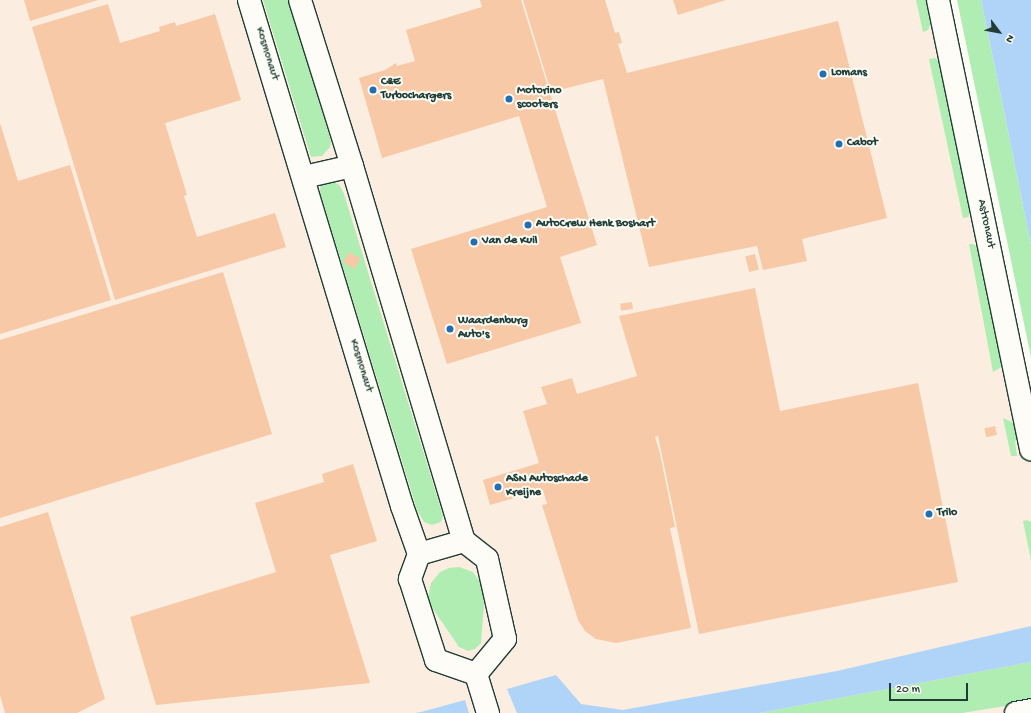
<!DOCTYPE html>
<style>
body{margin:0}
#map{position:relative;width:1031px;height:713px;overflow:hidden;background:#fdfcf7;font-family:"Gochi Hand",sans-serif}
div>[style]{position:absolute}
[style*='--x']{left:calc(var(--x)*1px);top:calc(var(--y)*1px);width:calc(var(--w)*1px);rotate:calc(var(--a)*1deg)}
.built>*{inset:0;background:#fbeddf}
.green>*{inset:0;background:#b0edb3}
.water>*{inset:0;background:#b0d4f8}
.building>*{inset:0;background:#f7c9a6;transform-origin:0 0}
.roads{filter:drop-shadow(1px 0 #1f3d34) drop-shadow(-1px 0 #1f3d34) drop-shadow(0 1px #1f3d34) drop-shadow(0 -1px #1f3d34)}
.minor>*{height:22px;margin:-11px;padding:0 11px;transform-origin:11px;border-radius:11px;background:#fdfcf7}
.dots>*{width:11px;height:11px;translate:-50% -50%;box-sizing:border-box;border:2px solid #fdfcf7;border-radius:50%}
span{translate:-50% -50%;white-space:nowrap;text-align:center;line-height:1.15;-webkit-text-stroke:4px #fdfcf7;paint-order:stroke}
.street-label{font-size:12px;color:#1f3d34}
.poi-label{font-size:12px;color:#1f3d34;font-weight:700}
.left{translate:0 -50%;text-align:left}
.north{position:absolute;left:979px;top:12px;width:40px;height:40px;-webkit-text-stroke:3px #fdfcf7;paint-order:stroke;rotate:122deg;font-size:11px;font-weight:700;line-height:16px;text-align:center;color:#1f3d34}
.north::after{content:'';display:block;margin:auto;width:14px;height:18px;background:#1f3d34;clip-path:polygon(50% 0,100% 100%,50% 72%,0 100%)}
.scale{position:absolute;left:889px;top:683px;width:79px;height:18px;box-sizing:border-box;border:2px solid #1f3d34;border-top:0;padding-left:5px;font-size:12px;line-height:14px;white-space:nowrap;color:#1f3d34;-webkit-text-stroke:3px #fdfcf7;paint-order:stroke}
</style>
<div id="map">
<div class="built">
<i style="clip-path:polygon(0 0,934px 0,1031px 459px,1031px 713px,0 713px)"></i>
</div>
<div class="green">
<i style="clip-path:polygon(263px 0,288px 0,331px 141px,330px 147px,322px 156px,311px 157px)"></i>
<i style="clip-path:polygon(916px 0,927px 0,932px 22px,928px 30px,923px 32px)"></i>
<i style="clip-path:polygon(957px 0,981px 0,999px 87px,1031px 245px,1031px 357px)"></i>
<i style="clip-path:polygon(935px 58px,941px 63px,972px 208px,968px 217px,963px 218px,929px 59px)"></i>
<i style="clip-path:polygon(332px 180px,340px 186px,344px 194px,443px 516px,441px 522px,432px 525px,424px 522px,417px 510px,320px 192px,321px 182px)"></i>
<i style="clip-path:polygon(969px 244px,973px 244px,979px 248px,1003px 360px,1000px 368px,993px 372px)"></i>
<i style="clip-path:polygon(1003px 418px,1012px 422px,1015px 427px,1018px 440px,1015px 441px,1017px 456px,1011px 456px)"></i>
<i style="clip-path:polygon(1027px 520px,1031px 522px,1031px 560px,1023px 521px)"></i>
<i style="clip-path:polygon(459px 567px,473px 572px,482px 585px,484px 605px,481px 643px,475px 649px,468px 651px,459px 647px,433px 609px,428px 598px,431px 583px,440px 572px,449px 568px)"></i>
<i style="clip-path:polygon(1031px 662px,1031px 702px,962px 713px,759px 713px)"></i>
</div>
<div class="water">
<i style="clip-path:polygon(981px 0,1031px 0,1031px 245px,999px 87px)"></i>
<i style="clip-path:polygon(1031px 626px,1031px 662px,759px 713px,517px 713px,507px 689px,556px 675px,581px 704px,623px 710px,837px 671px)"></i>
<i style="clip-path:polygon(465px 700px,469px 713px,415px 713px,421px 712px)"></i>
</div>
<div class="building">
<i style="clip-path:polygon(24px 0,98px 0,30px 21px)"></i>
<i style="clip-path:polygon(480px 0,521px 0,597px 245px,560px 257px,581px 323px,447px 364px,411px 249px,547px 207px,519px 116px,382px 158px,359px 78px,385px 70px,396px 63px,397px 66px,415px 61px,406px 30px,482px 7px)"></i>
<i style="clip-path:polygon(523px 0,605px 0,615px 33px,619px 32px,622px 43px,618px 44px,627px 73px,838px 21px,887px 218px,802px 239px,807px 261px,763px 270px,757px 246px,649px 267px,603px 79px,551px 92px)"></i>
<i style="clip-path:polygon(673px 0,726px 0,678px 15px)"></i>
<i style="clip-path:polygon(108px 4px,120px 43px,160px 31px,159px 27px,175px 22px,176px 26px,215px 14px,241px 100px,165px 123px,187px 195px,184px 196px,197px 237px,275px 213px,286px 247px,115px 300px,32px 27px)"></i>
<i style="clip-path:polygon(0 123px,18px 181px,70px 165px,111px 300px,0 334px)"></i>
<i style="left:349px;top:252px;width:13px;height:12px;rotate:29deg"></i>
<i style="left:755px;top:254px;width:16px;height:10px;rotate:76deg"></i>
<i style="clip-path:polygon(223px 272px,272px 434px,0 518px,0 340px)"></i>
<i style="clip-path:polygon(755px 288px,780px 411px,918px 383px,958px 582px,699px 634px,658px 436px,655px 437px,660px 454px,675px 527px,670px 528px,691px 628px,616px 643px,596px 639px,585px 631px,578px 620px,542px 505px,547px 504px,543px 490px,490px 505px,483px 480px,539px 463px,523px 411px,547px 404px,541px 387px,572px 378px,577px 394px,637px 376px,619px 316px)"></i>
<i style="left:632px;top:302px;width:7px;height:12px;rotate:82deg"></i>
<i style="left:995px;top:426px;width:9px;height:11px;rotate:77deg"></i>
<i style="clip-path:polygon(353px 464px,377px 541px,330px 555px,370px 683px,156px 705px,130px 617px,276px 572px,255px 503px,324px 482px,322px 474px)"></i>
<i style="clip-path:polygon(48px 512px,105px 699px,77px 713px,5px 713px,0 695px,0 527px)"></i>
</div>
<div class="roads">
<div class="minor">
<i style="--x:249;--y:0;--w:529;--a:73.18"></i>
<i style="--x:402;--y:506;--w:51;--a:70.5"></i>
<i style="--x:419;--y:554;--w:27;--a:110"></i>
<i style="--x:410;--y:579;--w:85;--a:72.2"></i>
<i style="--x:436;--y:660;--w:42;--a:19.3"></i>
<i style="--x:300;--y:0;--w:174;--a:72.6"></i>
<i style="--x:352;--y:166;--w:391;--a:73.4"></i>
<i style="--x:464;--y:541;--w:29;--a:38"></i>
<i style="--x:487;--y:559;--w:82;--a:77.3"></i>
<i style="--x:505;--y:639;--w:45;--a:129.6"></i>
<i style="--x:938;--y:0;--w:459;--a:78.3"></i>
<i style="--x:304;--y:177;--w:49;--a:-12.9"></i>
<i style="--x:419;--y:554;--w:47;--a:-16.1"></i>
<i style="--x:476;--y:674;--w:41;--a:72.9"></i>
<i style="--x:1016;--y:713;--w:15;--a:-11"></i>
</div>
</div>
<div class="dots">
<i style="left:823px;top:74px;background:#1f6fb2"></i>
<i style="left:373px;top:90px;background:#1f6fb2"></i>
<i style="left:509px;top:99px;background:#1f6fb2"></i>
<i style="left:839px;top:144px;background:#1f6fb2"></i>
<i style="left:528px;top:225px;background:#1f6fb2"></i>
<i style="left:474px;top:242px;background:#1f6fb2"></i>
<i style="left:450px;top:329px;background:#1f6fb2"></i>
<i style="left:498px;top:487px;background:#1f6fb2"></i>
<i style="left:929px;top:514px;background:#1f6fb2"></i>
</div>
<div class="street-label">
<span style="left:266px;top:54px;rotate:73deg">Kosmonaut</span>
<span style="left:985px;top:224px;rotate:78deg">Astronaut</span>
<span style="left:360px;top:366px;rotate:73deg">Kosmonaut</span>
</div>
<div class="poi-label">
<span class="left" style="left:831px;top:74px">Lomans</span>
<span class="left" style="left:381px;top:90px">C&amp;E<br>Turbochargers</span>
<span class="left" style="left:517px;top:99px">Motorino<br>scooters</span>
<span class="left" style="left:847px;top:144px">Cabot</span>
<span class="left" style="left:536px;top:225px">AutoCrew Henk Boshart</span>
<span class="left" style="left:482px;top:242px">Van de Kuil</span>
<span class="left" style="left:458px;top:329px">Waardenburg<br>Auto's</span>
<span class="left" style="left:506px;top:487px">ASN Autoschade<br>Kreijne</span>
<span class="left" style="left:937px;top:514px">Trilo</span>
</div>
<div class="north">N</div>
<div class="scale">20 m</div>
</div>
